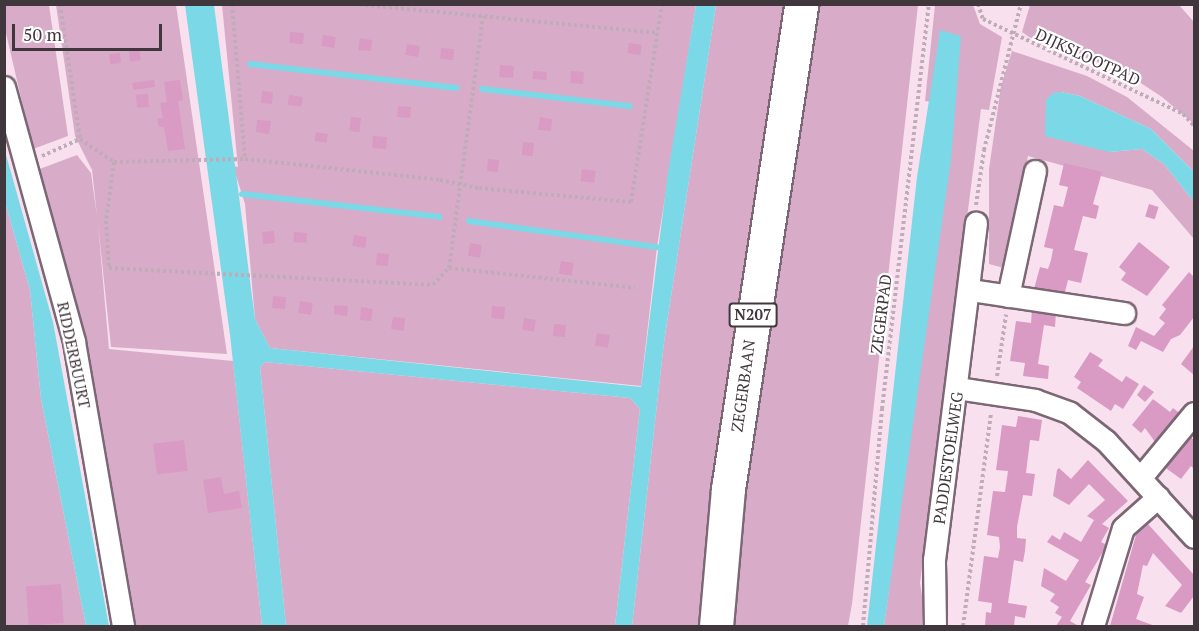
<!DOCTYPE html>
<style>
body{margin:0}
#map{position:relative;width:1199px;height:631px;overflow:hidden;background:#f8e0ef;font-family:"PT Serif",serif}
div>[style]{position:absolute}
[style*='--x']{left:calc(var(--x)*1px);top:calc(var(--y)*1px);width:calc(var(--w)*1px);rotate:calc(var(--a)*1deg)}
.green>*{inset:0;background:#d8acc8}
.water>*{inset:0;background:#7bd8e7}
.stream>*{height:6px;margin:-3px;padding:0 3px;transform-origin:3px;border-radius:3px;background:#7bd8e7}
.building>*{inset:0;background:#d99ac3;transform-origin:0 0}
.path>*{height:4px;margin-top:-2px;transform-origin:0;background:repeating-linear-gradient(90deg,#bfacb8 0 3px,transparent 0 6px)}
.roads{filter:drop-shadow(2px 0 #7c6774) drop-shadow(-2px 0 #7c6774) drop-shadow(0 2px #7c6774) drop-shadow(0 -2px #7c6774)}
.minor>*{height:21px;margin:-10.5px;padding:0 10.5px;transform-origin:10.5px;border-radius:10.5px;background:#fff}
.primary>*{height:33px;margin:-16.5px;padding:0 16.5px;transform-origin:16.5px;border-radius:16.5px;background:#fff}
span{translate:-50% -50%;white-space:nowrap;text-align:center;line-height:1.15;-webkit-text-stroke:4.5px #fff;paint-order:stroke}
.shield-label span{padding:2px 4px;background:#fff;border:2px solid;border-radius:4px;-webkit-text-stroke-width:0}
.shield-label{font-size:15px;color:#40373d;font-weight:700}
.street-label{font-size:16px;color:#40373d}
.frame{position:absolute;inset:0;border:6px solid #40373d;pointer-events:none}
.scale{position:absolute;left:12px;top:24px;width:150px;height:27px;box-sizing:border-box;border:3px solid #40373d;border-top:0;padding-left:8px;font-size:18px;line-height:21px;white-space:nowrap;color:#40373d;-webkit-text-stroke:4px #fff;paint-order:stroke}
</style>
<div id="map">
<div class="green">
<i style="clip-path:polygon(4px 5px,49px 5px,68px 136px,33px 149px,5px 29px)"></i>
<i style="clip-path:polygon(56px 5px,176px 5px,227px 354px,111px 347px,98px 224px,109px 349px,233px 361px,262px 626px,128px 626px,86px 347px,37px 170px,77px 155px,91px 173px,97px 216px,92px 170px,75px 136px)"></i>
<i style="clip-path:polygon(222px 5px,696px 5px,657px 247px,641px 386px,270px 348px,255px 319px,245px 204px,233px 166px,238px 167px)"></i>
<i style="clip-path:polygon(716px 5px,787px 5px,701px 626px,632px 626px,664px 342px)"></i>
<i style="clip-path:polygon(811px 5px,918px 5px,852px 604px,848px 626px,728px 626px,744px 448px)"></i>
<i style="clip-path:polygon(935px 5px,973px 5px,980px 24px,1002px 37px,989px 110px,981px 109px,920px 583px,927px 626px,884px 626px,954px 105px,925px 101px)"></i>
<i style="clip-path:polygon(1030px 5px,1179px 5px,1194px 22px,1194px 124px,1162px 97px,1124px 72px,1029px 37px,1022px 32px)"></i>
<i style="clip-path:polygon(1012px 51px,1087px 76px,1127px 97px,1194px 151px,1194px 172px,1151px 129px,1080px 96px,1061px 92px,1109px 152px,1142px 149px,1164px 164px,1194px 202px,1194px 239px,1152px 190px,1028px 156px,1004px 268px,989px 264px,989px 169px,1001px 86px)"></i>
<i style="clip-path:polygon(5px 202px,30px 290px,41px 399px,86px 626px,5px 626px)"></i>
<i style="clip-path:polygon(265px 362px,630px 398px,640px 409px,615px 626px,286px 626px,260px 367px)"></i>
</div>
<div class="water">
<i style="clip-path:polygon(185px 5px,214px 5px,255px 319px,270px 348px,641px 387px,668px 172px,696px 5px,716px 5px,664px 342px,632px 626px,615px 626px,640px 409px,630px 398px,265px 362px,260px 367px,286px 626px,262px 626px,230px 335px)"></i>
<i style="clip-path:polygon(940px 30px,961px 36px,951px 159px,884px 626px,867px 626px,917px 177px)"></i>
<i style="clip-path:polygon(1061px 92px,1080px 96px,1151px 129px,1194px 172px,1194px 202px,1164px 164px,1142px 149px,1109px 152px,1045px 136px,1046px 100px,1053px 93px)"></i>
<i style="clip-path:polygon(5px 151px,53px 322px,109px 626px,86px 626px,41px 399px,30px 290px,5px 202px)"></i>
</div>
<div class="stream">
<i style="--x:250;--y:64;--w:208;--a:6.6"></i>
<i style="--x:482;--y:89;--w:149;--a:6.6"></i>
<i style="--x:242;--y:194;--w:199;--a:6.6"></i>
<i style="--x:469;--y:221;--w:190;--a:7.9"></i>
</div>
<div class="building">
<i style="left:290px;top:32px;width:14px;height:11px;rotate:4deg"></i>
<i style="left:323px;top:35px;width:13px;height:11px;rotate:9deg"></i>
<i style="clip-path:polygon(360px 38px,372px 40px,371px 51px,358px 50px)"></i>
<i style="left:629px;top:43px;width:13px;height:10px;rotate:9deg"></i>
<i style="left:407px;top:44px;width:13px;height:11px;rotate:9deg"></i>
<i style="left:441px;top:48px;width:13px;height:11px;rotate:4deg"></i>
<i style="clip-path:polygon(139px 49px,141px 60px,130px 62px,129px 50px)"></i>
<i style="left:120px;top:53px;width:10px;height:11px;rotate:84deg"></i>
<i style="left:500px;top:65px;width:14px;height:12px;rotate:4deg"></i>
<i style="left:533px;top:71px;width:14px;height:8px;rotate:4deg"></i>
<i style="left:571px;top:71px;width:13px;height:12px;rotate:4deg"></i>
<i style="left:154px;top:80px;width:7px;height:22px;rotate:82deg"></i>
<i style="clip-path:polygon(180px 80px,183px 100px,178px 101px,185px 149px,168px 151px,164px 127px,159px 127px,157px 119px,163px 118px,160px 103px,167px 102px,164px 82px)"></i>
<i style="left:262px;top:91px;width:11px;height:12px;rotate:5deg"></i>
<i style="left:148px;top:94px;width:13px;height:12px;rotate:86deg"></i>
<i style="left:289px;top:95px;width:14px;height:10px;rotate:8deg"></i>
<i style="left:398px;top:106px;width:13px;height:11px;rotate:4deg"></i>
<i style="left:351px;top:117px;width:10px;height:14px;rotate:6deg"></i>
<i style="clip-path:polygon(540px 117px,552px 119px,551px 131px,538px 130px)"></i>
<i style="clip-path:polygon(257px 120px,271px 121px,269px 134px,256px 132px)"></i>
<i style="left:316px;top:132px;width:12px;height:9px;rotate:9deg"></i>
<i style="left:373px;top:136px;width:14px;height:12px;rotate:4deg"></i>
<i style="left:523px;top:142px;width:11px;height:13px;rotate:5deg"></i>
<i style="left:488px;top:159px;width:11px;height:12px;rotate:5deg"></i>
<i style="clip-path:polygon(1064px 163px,1102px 172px,1093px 204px,1099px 206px,1096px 219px,1083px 216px,1074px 250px,1088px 253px,1081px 283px,1068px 280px,1064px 296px,1034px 289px,1040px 267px,1048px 269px,1051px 260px,1053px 249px,1044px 247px,1054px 205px,1063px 207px,1068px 187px,1059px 185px)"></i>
<i style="left:582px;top:169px;width:14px;height:12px;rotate:8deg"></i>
<i style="left:1149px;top:204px;width:10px;height:13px;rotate:17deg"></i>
<i style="left:274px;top:231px;width:12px;height:12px;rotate:85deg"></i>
<i style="left:294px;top:232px;width:13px;height:10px;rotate:4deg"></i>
<i style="left:354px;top:235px;width:13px;height:11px;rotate:9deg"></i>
<i style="clip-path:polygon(1139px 242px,1170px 267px,1147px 296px,1121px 280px,1126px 273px,1119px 267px)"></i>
<i style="left:470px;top:243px;width:12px;height:13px;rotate:9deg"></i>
<i style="left:377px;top:253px;width:12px;height:12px;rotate:5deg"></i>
<i style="left:561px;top:261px;width:13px;height:13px;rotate:9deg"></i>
<i style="clip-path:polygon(1189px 272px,1194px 277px,1194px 317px,1180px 335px,1171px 339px,1163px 352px,1141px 341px,1136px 350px,1128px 346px,1136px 327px,1154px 336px,1165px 323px,1159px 318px,1166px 309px,1162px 305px)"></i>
<i style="left:273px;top:296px;width:13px;height:12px;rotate:4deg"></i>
<i style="left:300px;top:301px;width:13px;height:12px;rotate:9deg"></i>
<i style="clip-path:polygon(334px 305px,348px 306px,347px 316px,334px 314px)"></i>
<i style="left:492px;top:306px;width:13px;height:12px;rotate:4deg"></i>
<i style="clip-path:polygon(361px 307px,373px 309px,371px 321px,360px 320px)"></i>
<i style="clip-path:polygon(1032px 310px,1056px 313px,1055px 327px,1044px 325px,1038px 364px,1049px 366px,1048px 379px,1023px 376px,1025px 363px,1010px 361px,1016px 321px,1031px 323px)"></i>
<i style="clip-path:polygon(393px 317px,405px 318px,404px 331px,391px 329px)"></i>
<i style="left:524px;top:318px;width:12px;height:12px;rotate:9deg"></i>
<i style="left:554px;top:324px;width:12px;height:12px;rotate:5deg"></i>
<i style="left:597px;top:333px;width:13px;height:13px;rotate:9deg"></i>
<i style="clip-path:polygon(1194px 346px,1194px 375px,1181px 364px)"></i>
<i style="clip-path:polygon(1090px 352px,1103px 360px,1098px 366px,1109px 373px,1122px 382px,1126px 376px,1139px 384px,1123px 409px,1115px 404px,1111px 411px,1077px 388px,1081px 382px,1074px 377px)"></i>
<i style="clip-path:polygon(1144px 385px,1154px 392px,1145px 402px,1137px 395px)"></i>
<i style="clip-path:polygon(1153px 399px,1170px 412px,1173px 408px,1182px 415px,1158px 446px,1145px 428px,1141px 433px,1132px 425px)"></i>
<i style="clip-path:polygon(1018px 416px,1042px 420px,1039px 441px,1030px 440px,1026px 473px,1035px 474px,1032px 496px,1023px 495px,1017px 527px,1017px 538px,1026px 539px,1025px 551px,1023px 562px,1014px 560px,1008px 603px,1027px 606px,1025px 618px,1015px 616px,1014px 626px,985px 626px,986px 612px,991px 613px,992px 603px,978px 601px,984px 556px,998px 558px,1000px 547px,999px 537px,987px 535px,993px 491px,1005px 492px,1008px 471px,996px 470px,1002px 425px,1016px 427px)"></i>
<i style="clip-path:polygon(1188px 435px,1194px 440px,1194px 469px,1191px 466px,1181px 479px,1163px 466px)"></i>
<i style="left:184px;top:440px;width:31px;height:31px;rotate:83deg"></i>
<i style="clip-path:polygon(1088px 460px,1128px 501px,1102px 524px,1109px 528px,1101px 542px,1107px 545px,1085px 582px,1091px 585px,1070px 621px,1077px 625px,1056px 626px,1062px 617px,1055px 613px,1059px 607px,1050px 601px,1055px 594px,1041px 586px,1044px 568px,1066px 581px,1079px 560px,1047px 542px,1052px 535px,1060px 540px,1064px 532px,1081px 542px,1094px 520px,1087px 516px,1105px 500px,1089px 484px,1069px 505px,1053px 496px,1057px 470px,1059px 468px,1071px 479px)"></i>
<i style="clip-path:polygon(221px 477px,224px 494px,239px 491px,242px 508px,208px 513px,203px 480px)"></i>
<i style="clip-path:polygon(1148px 524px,1194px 575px,1194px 596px,1181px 613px,1165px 606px,1182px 585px,1153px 553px,1147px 566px,1143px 565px,1137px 594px,1144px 597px,1136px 619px,1155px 626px,1110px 626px,1136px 535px)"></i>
<i style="left:61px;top:584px;width:39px;height:35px;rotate:86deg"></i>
</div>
<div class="path">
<i style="--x:60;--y:4;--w:136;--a:81.6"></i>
<i style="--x:80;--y:139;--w:41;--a:34.1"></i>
<i style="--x:114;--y:162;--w:60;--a:97.7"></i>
<i style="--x:106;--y:221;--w:47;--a:86.3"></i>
<i style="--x:109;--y:268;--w:324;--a:3"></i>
<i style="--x:433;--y:285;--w:23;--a:-47"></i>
<i style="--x:449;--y:268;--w:187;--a:6.1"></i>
<i style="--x:232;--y:4;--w:156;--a:85.2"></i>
<i style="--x:245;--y:159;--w:196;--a:6.1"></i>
<i style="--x:440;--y:180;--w:40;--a:12"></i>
<i style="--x:479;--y:188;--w:153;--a:5.3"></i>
<i style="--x:631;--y:202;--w:200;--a:-81.1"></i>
<i style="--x:353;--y:4;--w:305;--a:5.4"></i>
<i style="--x:978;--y:4;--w:16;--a:72"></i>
<i style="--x:983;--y:19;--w:221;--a:25.4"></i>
<i style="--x:1183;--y:114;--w:16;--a:47"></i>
<i style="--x:42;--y:156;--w:42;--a:-24.1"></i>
<i style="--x:114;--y:162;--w:131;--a:-1.3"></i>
<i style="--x:976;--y:205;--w:56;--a:-81.7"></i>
<i style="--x:984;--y:150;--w:151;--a:-75.8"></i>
<i style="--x:449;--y:268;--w:254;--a:-82.3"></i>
<i style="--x:997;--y:376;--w:62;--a:-81.6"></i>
<i style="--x:863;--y:626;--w:218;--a:-85"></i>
<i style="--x:882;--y:409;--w:408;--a:-83.4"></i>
<i style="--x:963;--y:626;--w:215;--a:-82.5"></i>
</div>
<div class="roads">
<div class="minor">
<i style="--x:4;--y:87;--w:264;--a:74.6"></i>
<i style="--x:74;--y:342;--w:288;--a:80.2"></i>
<i style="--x:970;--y:290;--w:156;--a:8.5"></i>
<i style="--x:1008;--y:296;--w:128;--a:-77.8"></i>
<i style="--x:957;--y:388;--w:79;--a:8.7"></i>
<i style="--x:1035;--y:400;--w:37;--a:20"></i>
<i style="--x:1070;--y:413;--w:46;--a:37.9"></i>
<i style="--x:1106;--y:441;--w:130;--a:47.5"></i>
<i style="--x:1141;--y:477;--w:83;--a:-50.4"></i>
<i style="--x:935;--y:626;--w:66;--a:-90.9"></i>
<i style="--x:934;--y:560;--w:340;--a:-82.9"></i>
<i style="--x:1093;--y:626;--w:102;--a:-73"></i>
<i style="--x:1123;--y:528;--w:47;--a:-41.5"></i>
</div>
<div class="primary">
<i style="--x:716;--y:626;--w:138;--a:-85"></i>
<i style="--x:728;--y:489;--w:490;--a:-81.4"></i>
</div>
</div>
<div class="shield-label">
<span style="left:753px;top:315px">N207</span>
</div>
<div class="street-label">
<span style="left:1088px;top:57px;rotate:25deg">DIJKSLOOTPAD</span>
<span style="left:881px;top:314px;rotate:-83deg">ZEGERPAD</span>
<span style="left:74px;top:355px;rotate:78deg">RIDDERBUURT</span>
<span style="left:743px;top:386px;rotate:-82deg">ZEGERBAAN</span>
<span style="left:948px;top:458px;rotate:-82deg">PADDESTOELWEG</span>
</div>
<div class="frame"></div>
<div class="scale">50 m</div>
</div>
